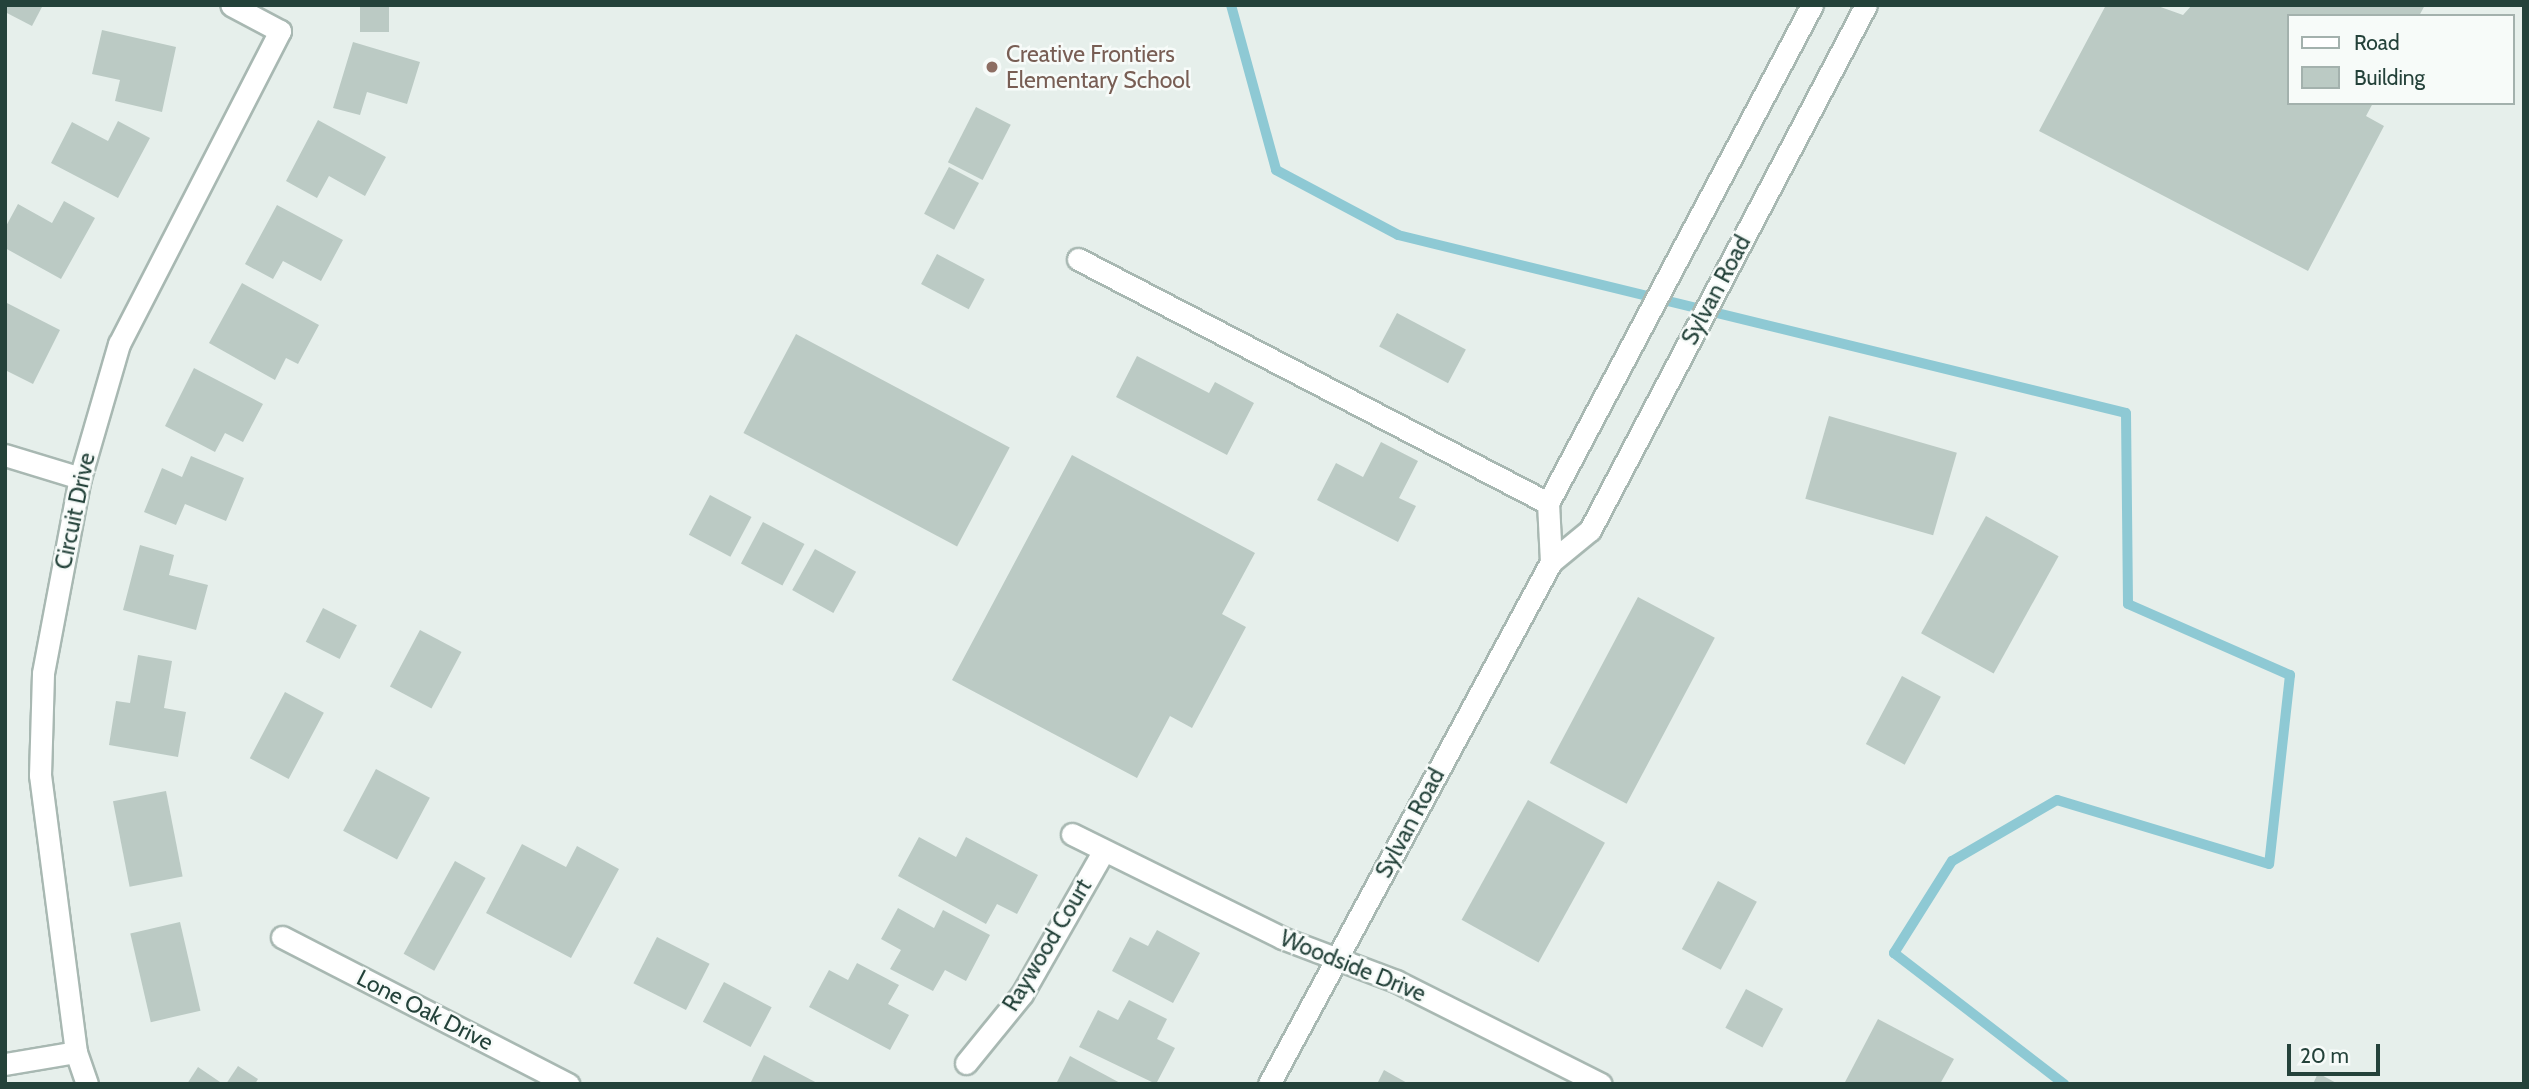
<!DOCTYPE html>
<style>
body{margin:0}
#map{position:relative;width:2529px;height:1089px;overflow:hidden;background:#e6efeb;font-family:Cabin,sans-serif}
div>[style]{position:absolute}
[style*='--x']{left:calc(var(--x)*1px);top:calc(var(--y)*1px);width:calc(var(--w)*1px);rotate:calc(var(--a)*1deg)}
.stream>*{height:10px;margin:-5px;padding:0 5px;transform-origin:5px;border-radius:5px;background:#8ec9d4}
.building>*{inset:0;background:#bbcac4;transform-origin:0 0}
.roads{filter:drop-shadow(2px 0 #a8b8b2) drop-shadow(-2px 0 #a8b8b2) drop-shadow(0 2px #a8b8b2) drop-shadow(0 -2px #a8b8b2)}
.minor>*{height:21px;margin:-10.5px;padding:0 10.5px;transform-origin:10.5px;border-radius:10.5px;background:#fff}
.secondary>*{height:21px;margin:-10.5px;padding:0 10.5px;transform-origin:10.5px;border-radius:10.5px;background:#fff}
.dots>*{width:19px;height:19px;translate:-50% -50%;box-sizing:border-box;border:4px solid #f7fbf9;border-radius:50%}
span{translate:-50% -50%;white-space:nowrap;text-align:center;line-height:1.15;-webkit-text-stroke:5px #f7fbf9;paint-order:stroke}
.education-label{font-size:23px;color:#785e54}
.left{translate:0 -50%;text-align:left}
.street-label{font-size:23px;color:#24423a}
.frame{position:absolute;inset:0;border:7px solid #24423a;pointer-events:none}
.legend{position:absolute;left:2287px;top:14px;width:228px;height:91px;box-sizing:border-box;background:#f7fbf9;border:2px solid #a3b1ad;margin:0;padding:9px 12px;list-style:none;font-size:21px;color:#24423a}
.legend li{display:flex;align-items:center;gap:14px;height:35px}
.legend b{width:35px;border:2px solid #a3b1ad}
.scale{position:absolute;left:2287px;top:1044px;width:93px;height:32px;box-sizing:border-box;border:4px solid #24423a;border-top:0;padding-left:9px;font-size:21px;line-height:24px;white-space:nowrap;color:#24423a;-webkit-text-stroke:5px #f7fbf9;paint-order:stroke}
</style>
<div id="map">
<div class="stream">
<i style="--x:1231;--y:5;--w:171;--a:74.7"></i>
<i style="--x:1276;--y:170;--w:138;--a:28"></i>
<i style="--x:1398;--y:235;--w:749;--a:13.74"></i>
<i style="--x:2126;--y:413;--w:191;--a:89.4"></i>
<i style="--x:2128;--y:604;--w:177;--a:23.7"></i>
<i style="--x:2290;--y:675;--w:190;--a:96.3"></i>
<i style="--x:2269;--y:864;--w:221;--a:-163.2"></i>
<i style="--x:2057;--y:800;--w:121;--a:149.8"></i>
<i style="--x:1952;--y:861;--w:109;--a:122.2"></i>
<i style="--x:1894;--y:953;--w:215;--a:37.6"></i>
</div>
<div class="building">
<i style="clip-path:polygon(5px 5px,43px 5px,32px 26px,5px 12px)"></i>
<i style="left:360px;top:5px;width:29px;height:27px"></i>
<i style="clip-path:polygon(2106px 5px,2155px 5px,2183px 15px,2192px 5px,2425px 5px,2419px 16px,2289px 16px,2289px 103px,2373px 103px,2366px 116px,2384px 126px,2308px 271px,2039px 131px)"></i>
<i style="clip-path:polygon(102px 30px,176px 47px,162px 112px,115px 101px,120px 80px,92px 74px)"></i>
<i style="clip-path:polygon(353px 42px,420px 62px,407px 104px,367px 92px,360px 115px,333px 108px)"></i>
<i style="left:976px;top:107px;width:39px;height:62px;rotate:27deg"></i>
<i style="clip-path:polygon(318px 120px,386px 157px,365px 196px,329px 176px,317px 198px,286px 181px)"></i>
<i style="clip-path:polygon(118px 121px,150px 138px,118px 198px,51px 163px,72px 122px,108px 141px)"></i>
<i style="left:949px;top:167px;width:34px;height:53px;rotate:28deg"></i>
<i style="clip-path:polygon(64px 201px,95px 218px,61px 279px,5px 248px,5px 228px,18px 204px,52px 223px)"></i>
<i style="clip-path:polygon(277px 205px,343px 240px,321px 281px,283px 261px,273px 279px,245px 264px)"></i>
<i style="left:937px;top:254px;width:54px;height:34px;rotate:28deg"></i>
<i style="clip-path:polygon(242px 283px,319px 325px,298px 364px,286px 358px,275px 380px,209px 343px)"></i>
<i style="clip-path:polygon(5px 302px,60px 330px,33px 384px,5px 370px)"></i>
<i style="left:1397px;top:313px;width:78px;height:38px;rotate:28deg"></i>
<i style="left:796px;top:334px;width:242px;height:112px;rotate:28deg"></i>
<i style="clip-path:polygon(1137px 356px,1209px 393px,1215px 382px,1254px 403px,1227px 455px,1116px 397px)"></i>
<i style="clip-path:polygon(194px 368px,263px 404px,243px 442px,225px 433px,215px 452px,165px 426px)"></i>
<i style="left:1829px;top:416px;width:133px;height:86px;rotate:16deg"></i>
<i style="clip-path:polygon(1381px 442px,1418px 461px,1399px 498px,1416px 506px,1398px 542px,1317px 500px,1336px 463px,1363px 477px)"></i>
<i style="clip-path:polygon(1072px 455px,1255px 553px,1222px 614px,1246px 627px,1192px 728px,1170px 716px,1137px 778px,952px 680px)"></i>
<i style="clip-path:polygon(191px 456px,244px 478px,226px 521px,185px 504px,176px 525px,144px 512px,162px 468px,182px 477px)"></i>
<i style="left:710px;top:495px;width:47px;height:45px;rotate:28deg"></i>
<i style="left:1986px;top:516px;width:83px;height:134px;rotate:29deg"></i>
<i style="left:763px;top:522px;width:47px;height:47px;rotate:28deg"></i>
<i style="clip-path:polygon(140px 545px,174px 555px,169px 575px,208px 585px,196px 630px,123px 610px)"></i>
<i style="left:815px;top:549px;width:47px;height:47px;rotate:29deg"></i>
<i style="left:1638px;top:597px;width:87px;height:188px;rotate:28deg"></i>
<i style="left:323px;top:608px;width:38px;height:38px;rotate:27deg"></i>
<i style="left:420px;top:630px;width:47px;height:64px;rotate:28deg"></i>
<i style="clip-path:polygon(138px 655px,172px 661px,164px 708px,186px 712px,178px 757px,109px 745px,116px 701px,130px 703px)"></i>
<i style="left:1902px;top:676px;width:44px;height:77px;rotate:28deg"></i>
<i style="left:285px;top:692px;width:44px;height:75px;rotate:28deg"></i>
<i style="left:376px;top:769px;width:61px;height:70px;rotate:28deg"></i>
<i style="left:166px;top:791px;width:87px;height:54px;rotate:79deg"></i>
<i style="left:1528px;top:800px;width:88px;height:137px;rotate:29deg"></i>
<i style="clip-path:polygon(919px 837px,956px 857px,966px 837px,1038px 875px,1017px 914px,997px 904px,986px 924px,898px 876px)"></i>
<i style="clip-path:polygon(522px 844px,566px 867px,577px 846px,619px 869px,571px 958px,486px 913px)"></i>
<i style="left:455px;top:861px;width:35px;height:106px;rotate:29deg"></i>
<i style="left:1718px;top:881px;width:44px;height:77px;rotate:28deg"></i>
<i style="clip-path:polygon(898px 908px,934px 928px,943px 910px,990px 935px,966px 981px,945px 970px,933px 991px,890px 969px,901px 950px,881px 939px)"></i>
<i style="left:180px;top:922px;width:91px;height:51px;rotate:77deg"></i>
<i style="clip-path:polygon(1157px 930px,1200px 953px,1173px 1003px,1112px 971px,1130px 937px,1148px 946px)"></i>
<i style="left:657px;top:937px;width:59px;height:52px;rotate:27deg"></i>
<i style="clip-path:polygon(857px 963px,899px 985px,888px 1004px,909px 1015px,890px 1050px,809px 1007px,829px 970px,848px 980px)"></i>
<i style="left:724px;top:982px;width:54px;height:45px;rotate:28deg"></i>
<i style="left:1746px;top:989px;width:42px;height:44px;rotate:28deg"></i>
<i style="clip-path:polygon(1129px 1000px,1167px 1019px,1157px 1039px,1175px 1048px,1156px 1084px,1079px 1047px,1098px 1010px,1118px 1020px)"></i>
<i style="clip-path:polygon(1878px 1019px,1954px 1059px,1940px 1084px,1844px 1084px)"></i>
<i style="clip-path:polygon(764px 1055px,819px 1084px,750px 1084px)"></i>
<i style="clip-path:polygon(1070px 1056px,1122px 1084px,1056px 1084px)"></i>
<i style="clip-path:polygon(238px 1066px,258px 1079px,255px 1084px,226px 1084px)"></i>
<i style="clip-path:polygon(198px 1067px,223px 1084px,187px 1084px)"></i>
<i style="clip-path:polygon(1384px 1070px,1409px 1084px,1377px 1084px)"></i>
<i style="clip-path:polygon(2318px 1073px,2338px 1084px,2313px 1084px)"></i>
</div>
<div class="roads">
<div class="minor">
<i style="--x:1078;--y:259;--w:530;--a:27.44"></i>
<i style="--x:5;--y:455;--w:78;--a:17"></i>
<i style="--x:1072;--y:834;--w:234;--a:26.3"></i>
<i style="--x:1282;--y:938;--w:122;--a:20.7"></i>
<i style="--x:1396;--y:981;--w:229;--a:26.7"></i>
<i style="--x:282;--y:937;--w:322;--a:27.2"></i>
<i style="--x:966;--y:1063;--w:89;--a:-50.9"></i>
<i style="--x:1022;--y:994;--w:161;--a:-60.3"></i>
<i style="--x:5;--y:1064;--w:72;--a:-9.6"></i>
<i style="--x:87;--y:1084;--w:34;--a:-109"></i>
<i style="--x:76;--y:1052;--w:279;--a:-97.4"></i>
<i style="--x:40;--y:775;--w:102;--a:-88.3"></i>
<i style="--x:43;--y:673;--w:198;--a:-79.3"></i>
<i style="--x:80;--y:478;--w:140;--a:-73.8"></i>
<i style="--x:119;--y:344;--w:352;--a:-62.8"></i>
<i style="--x:280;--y:31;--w:55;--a:-152"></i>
</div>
<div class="secondary">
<i style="--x:1551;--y:562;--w:59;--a:-92.9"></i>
<i style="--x:1548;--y:503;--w:564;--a:-62.07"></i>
<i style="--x:1269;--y:1084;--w:593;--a:-61.62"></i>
<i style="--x:1551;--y:562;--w:50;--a:-39.4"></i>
<i style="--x:1590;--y:530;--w:593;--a:-62.27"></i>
</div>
</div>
<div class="dots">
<i style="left:992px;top:67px;background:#8d6e63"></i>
</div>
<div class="education-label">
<span class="left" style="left:1006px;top:67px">Creative Frontiers<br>Elementary School</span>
</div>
<div class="street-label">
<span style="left:1716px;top:290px;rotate:-62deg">Sylvan Road</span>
<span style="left:75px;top:511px;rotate:-78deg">Circuit Drive</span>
<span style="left:1410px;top:823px;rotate:-62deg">Sylvan Road</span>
<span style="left:1047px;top:945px;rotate:-59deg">Raywood Court</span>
<span style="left:1353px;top:966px;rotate:22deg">Woodside Drive</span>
<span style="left:425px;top:1010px;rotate:27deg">Lone Oak Drive</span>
</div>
<div class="frame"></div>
<ul class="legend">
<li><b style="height:9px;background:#fff"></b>Road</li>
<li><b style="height:19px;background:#bbcac4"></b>Building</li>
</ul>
<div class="scale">20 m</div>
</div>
